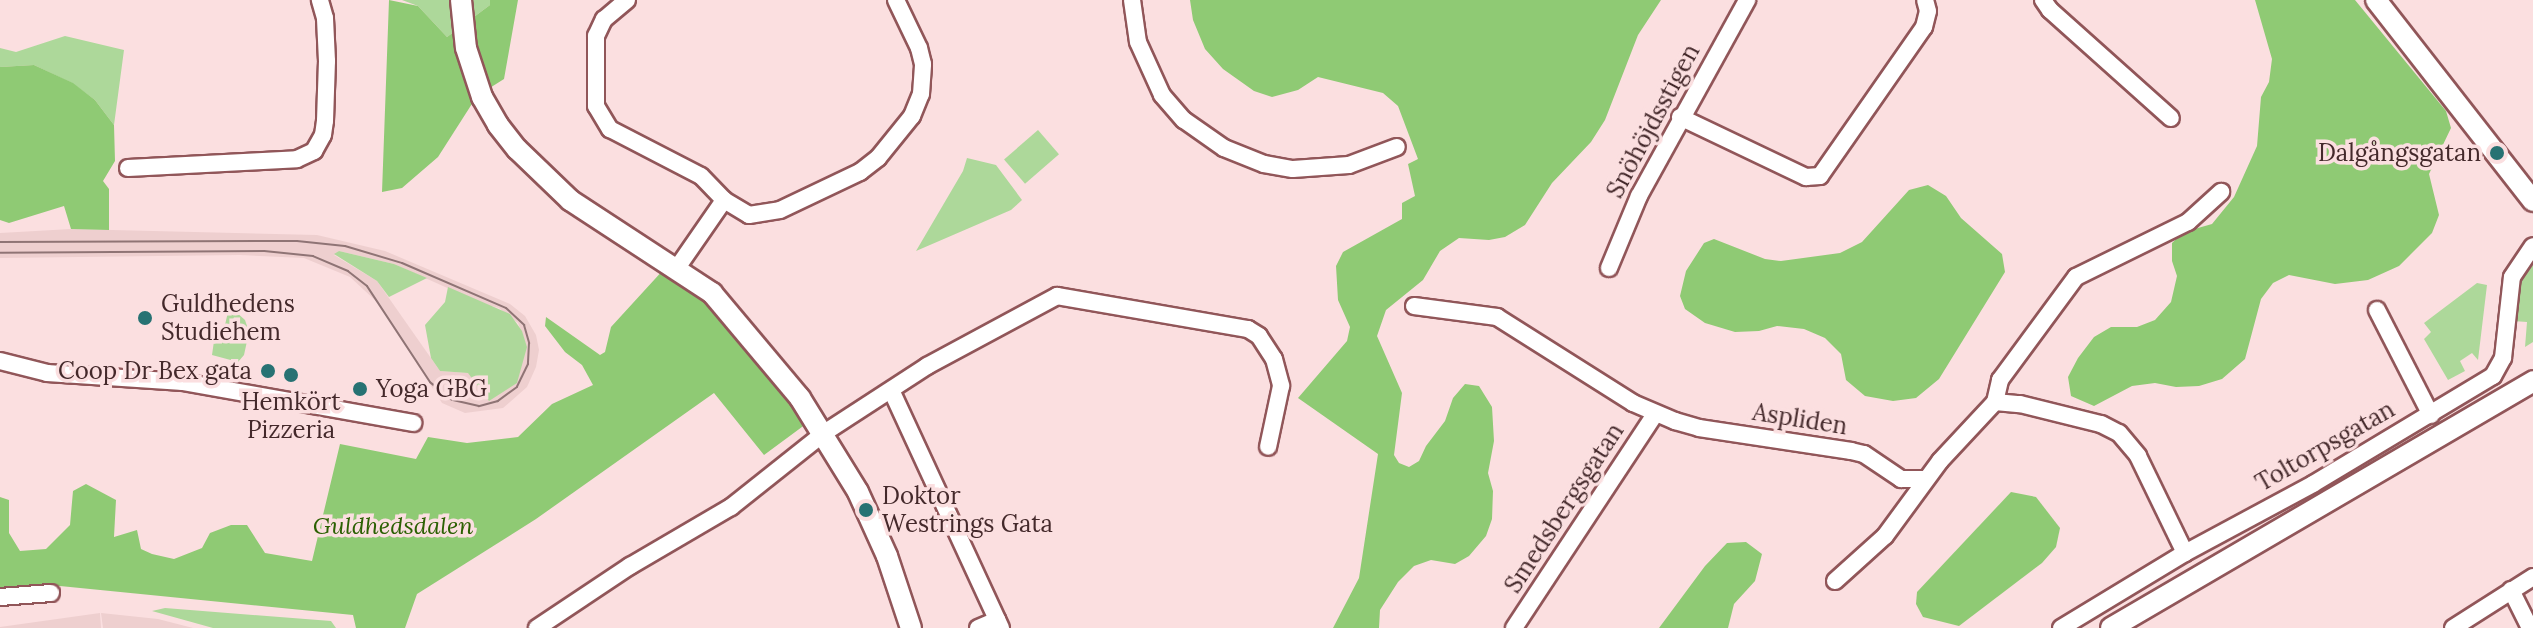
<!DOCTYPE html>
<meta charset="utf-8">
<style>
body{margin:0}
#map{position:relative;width:2533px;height:628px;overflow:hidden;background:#fbdfe0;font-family:Lora,serif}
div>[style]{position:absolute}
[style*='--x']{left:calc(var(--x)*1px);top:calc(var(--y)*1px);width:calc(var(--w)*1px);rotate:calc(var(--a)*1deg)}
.built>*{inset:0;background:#eecfcf}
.green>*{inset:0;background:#add89a;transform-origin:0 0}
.forest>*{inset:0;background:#8fca74}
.roads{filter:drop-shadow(2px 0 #915659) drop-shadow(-2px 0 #915659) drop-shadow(0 2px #915659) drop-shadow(0 -2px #915659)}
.minor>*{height:16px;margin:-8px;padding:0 8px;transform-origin:8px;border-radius:8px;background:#fff}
.tertiary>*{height:20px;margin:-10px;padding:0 10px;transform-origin:10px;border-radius:10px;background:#fff}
.tram>*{height:2px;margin:-1px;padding:0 1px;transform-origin:1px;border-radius:1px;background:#8f7475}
.dots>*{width:22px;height:22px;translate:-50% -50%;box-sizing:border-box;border:4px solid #fbdfe0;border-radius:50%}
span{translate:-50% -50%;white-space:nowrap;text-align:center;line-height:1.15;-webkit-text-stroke:7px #fbdfe0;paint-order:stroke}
.street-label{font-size:24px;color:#44292b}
.poi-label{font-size:24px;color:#44292b}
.right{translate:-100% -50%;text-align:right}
.left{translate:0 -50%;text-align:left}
.park-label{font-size:24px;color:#2b6002;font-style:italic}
</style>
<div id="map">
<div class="built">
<i style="clip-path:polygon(evenodd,71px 229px,317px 235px,385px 251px,510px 304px,525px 316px,536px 335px,539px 350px,536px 367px,527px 387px,503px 408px,465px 413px,442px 403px,378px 303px,350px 277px,304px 258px,240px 255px,0 258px,0 233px,71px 229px,339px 251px,394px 264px,483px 304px,499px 308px,518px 323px,527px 347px,468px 373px,440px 371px,377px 281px,334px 255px,339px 251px)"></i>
<i style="clip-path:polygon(100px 613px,101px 628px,0 628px,0 627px)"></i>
<i style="clip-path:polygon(101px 613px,158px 619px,193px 628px,103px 628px)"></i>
</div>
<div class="green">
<i style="clip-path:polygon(402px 0,490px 0,490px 5px,447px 37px,418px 6px)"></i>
<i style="clip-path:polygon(65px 36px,124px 50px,114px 125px,95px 100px,72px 83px,34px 65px,0 67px,0 48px,16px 52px)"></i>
<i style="left:1038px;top:130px;width:32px;height:45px;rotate:49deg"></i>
<i style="clip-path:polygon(967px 158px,996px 165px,1022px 200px,1011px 210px,916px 251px,963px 171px)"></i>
<i style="clip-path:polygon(339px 251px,394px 264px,427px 278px,389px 297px,377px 281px,334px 254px)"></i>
<i style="clip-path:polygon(2533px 265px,2533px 342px,2525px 347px,2527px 322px,2513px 321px,2521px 277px)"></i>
<i style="clip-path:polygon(2477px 283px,2487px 285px,2478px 360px,2472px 353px,2460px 361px,2465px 371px,2448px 380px,2424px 339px,2431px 332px,2424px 323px)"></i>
<i style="clip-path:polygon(448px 287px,510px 314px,522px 331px,527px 347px,517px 383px,489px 401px,468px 373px,440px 371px,431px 358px,425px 325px,445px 302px)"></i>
<i style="clip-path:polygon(235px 311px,245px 320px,249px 332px,244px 355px,238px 362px,212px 355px,214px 341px,221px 342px,228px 312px)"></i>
<i style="clip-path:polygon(165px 608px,331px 621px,336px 628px,213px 628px,152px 611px)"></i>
</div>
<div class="forest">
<i style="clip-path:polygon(389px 0,418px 6px,447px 37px,490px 5px,490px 0,518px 0,504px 79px,477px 96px,438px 157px,402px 188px,382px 192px)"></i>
<i style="clip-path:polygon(1190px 0,1661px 0,1638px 35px,1605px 120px,1591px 142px,1552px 183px,1525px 225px,1505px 237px,1489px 240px,1459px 238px,1440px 251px,1423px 280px,1386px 310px,1377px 336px,1402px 393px,1394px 455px,1399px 463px,1409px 467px,1419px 461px,1426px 446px,1445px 421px,1453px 398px,1465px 384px,1479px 386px,1492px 407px,1494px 441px,1488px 473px,1493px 491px,1492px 519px,1486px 536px,1469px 556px,1455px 564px,1431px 560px,1414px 566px,1398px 582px,1380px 610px,1379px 628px,1333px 628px,1359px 578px,1378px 454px,1298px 398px,1347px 341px,1350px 327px,1338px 300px,1336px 266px,1343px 252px,1402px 219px,1402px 203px,1415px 196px,1408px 164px,1418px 159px,1398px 106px,1383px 93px,1318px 77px,1298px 90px,1272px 97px,1254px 91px,1223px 69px,1205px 49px,1193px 20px)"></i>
<i style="clip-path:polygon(2255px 0,2355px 0,2446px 111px,2451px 128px,2429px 174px,2439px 215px,2432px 233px,2399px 266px,2368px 280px,2335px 284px,2289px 275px,2273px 283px,2261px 299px,2245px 359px,2222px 379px,2199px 386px,2176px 387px,2155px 383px,2132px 386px,2094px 406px,2071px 396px,2068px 377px,2078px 358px,2094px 337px,2111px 327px,2137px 327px,2155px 320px,2171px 302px,2177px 276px,2172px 261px,2172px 243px,2184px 232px,2212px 224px,2234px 197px,2257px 146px,2261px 97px,2269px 82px,2272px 59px)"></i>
<i style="clip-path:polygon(34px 65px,73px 83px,95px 100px,114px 125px,115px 161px,103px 181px,109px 189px,109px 230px,71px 229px,64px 206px,9px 223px,0 220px,0 67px)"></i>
<i style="clip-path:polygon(1928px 185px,1946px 196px,1961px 218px,2002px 254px,2005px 272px,1939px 379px,1916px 398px,1893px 401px,1865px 396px,1846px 380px,1841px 354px,1825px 338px,1804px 329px,1777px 326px,1759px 331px,1735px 332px,1705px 323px,1685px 309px,1680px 296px,1686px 271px,1704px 243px,1714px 239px,1765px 259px,1781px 261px,1840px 253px,1862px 242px,1909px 190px)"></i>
<i style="clip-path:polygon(665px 268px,718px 306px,806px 424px,764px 455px,714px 393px,536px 519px,417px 594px,405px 628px,356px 628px,353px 615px,60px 586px,0 590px,0 497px,9px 500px,9px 533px,20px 551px,46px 549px,70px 525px,73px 491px,86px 484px,116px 500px,114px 537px,137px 530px,141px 549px,152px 554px,174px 559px,202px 548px,210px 533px,231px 525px,247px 525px,265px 553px,312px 561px,340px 444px,416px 459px,428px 437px,467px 443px,518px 437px,552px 404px,593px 385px,582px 365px,565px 352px,545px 326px,546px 317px,600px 355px,605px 352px,611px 327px)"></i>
<i style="clip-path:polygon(2011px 492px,2036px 497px,2060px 528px,2056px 547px,2042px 563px,1959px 626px,1923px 617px,1916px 604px,1917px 592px)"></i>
<i style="clip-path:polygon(1746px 542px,1762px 554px,1755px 581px,1734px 604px,1728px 628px,1659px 628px,1705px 566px,1727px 543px)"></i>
</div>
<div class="roads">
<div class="minor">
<i style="--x:627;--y:0;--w:30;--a:140"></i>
<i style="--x:604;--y:19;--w:19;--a:115"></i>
<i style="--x:596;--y:36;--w:70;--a:90"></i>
<i style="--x:596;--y:106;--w:27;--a:59"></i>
<i style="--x:610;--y:129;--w:102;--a:27.3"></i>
<i style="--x:701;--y:176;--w:33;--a:46"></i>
<i style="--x:724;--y:200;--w:29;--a:31"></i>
<i style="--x:749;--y:215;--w:31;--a:-9"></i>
<i style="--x:780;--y:210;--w:89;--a:-25.4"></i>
<i style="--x:860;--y:172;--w:23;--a:-38"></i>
<i style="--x:878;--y:158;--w:54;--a:-51"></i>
<i style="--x:912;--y:116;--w:24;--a:-68"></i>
<i style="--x:921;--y:94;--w:30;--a:-86"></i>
<i style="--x:923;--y:64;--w:16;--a:-104"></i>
<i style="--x:919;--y:48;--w:53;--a:-115.6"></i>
<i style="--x:1132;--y:0;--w:42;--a:81.9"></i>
<i style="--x:1138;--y:42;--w:58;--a:65.6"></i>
<i style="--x:1162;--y:95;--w:33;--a:49"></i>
<i style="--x:1184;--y:120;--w:49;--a:35"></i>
<i style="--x:1224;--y:148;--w:43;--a:21.8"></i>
<i style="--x:1264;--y:164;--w:29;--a:10"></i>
<i style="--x:1293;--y:169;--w:56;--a:-4.1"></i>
<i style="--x:1349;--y:165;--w:51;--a:-20.6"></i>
<i style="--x:2043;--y:0;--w:12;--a:55"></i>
<i style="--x:2050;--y:10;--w:162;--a:41.8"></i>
<i style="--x:1680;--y:117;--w:140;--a:25.5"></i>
<i style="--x:1806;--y:177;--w:14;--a:-4"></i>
<i style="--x:1820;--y:176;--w:182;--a:-55.1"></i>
<i style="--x:1924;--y:27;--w:16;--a:-76"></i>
<i style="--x:1928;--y:11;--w:11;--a:-105"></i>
<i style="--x:128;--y:168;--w:169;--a:-3"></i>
<i style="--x:297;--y:159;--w:19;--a:-25"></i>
<i style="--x:314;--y:151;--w:18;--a:-61"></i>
<i style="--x:323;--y:135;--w:14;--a:-82"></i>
<i style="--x:325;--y:121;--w:60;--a:-88.1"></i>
<i style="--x:327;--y:61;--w:43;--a:-92.7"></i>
<i style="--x:325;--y:18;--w:19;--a:-106"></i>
<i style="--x:677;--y:268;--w:83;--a:-55.3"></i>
<i style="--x:1609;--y:268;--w:78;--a:-67.4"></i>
<i style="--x:1639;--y:196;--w:224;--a:-61.1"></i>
<i style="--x:1414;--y:306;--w:84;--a:7.5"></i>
<i style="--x:1497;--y:317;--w:161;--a:32.3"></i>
<i style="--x:1633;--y:403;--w:46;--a:23.2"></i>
<i style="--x:1675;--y:421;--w:25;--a:16"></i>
<i style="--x:1699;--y:428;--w:154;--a:8.6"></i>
<i style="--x:1851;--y:451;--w:13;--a:13"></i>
<i style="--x:1864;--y:454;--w:45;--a:34"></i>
<i style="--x:1901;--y:479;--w:25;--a:0"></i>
<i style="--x:2377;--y:310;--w:118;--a:62.8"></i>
<i style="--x:0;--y:361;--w:49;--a:14.3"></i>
<i style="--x:47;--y:373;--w:136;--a:3.8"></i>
<i style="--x:183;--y:382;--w:234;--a:10.1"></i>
<i style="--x:892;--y:392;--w:260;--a:65.2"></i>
<i style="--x:1995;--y:402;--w:23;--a:-77"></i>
<i style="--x:2000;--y:380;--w:128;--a:-53.6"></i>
<i style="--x:2076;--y:277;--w:125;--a:-26.2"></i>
<i style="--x:2188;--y:222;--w:45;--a:-42.3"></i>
<i style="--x:1835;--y:581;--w:67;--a:-42"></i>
<i style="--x:1885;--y:536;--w:93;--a:-53.7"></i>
<i style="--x:1940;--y:461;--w:81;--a:-47"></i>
<i style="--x:1995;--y:402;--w:25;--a:5"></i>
<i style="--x:2020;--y:404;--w:83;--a:13.9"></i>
<i style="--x:2101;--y:424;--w:20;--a:27"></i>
<i style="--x:2119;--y:433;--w:30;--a:50"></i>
<i style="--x:2138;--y:456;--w:108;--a:64.1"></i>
<i style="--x:2511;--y:590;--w:42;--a:63.4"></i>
<i style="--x:0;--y:597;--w:51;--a:-4.5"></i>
<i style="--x:537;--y:628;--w:112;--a:-33.7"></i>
<i style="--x:630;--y:566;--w:117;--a:-30.3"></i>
<i style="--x:731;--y:507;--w:119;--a:-38.5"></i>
<i style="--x:824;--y:433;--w:123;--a:-33"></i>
<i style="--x:927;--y:366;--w:148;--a:-28.3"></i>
<i style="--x:1057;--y:296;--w:194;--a:9.8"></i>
<i style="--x:1248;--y:329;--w:13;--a:32"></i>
<i style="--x:1259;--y:336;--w:27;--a:57"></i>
<i style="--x:1274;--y:359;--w:28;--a:75"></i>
<i style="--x:1281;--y:386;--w:62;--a:102"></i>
<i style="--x:978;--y:628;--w:21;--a:-23"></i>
<i style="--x:1514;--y:628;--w:256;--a:-56.6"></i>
<i style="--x:2061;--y:628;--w:145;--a:-31.2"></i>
<i style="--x:2185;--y:553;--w:145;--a:-28.3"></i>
<i style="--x:2313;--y:484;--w:210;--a:-31"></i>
<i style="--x:2493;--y:376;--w:21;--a:-61"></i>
<i style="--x:2503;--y:358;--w:81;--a:-83.7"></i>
<i style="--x:2512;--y:277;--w:37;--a:-56"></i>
<i style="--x:2453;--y:628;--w:95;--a:-32.5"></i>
</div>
<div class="tertiary">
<i style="--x:461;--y:0;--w:48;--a:84.1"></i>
<i style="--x:466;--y:48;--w:52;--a:71.9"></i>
<i style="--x:482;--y:97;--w:32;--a:60"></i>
<i style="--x:498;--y:125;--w:31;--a:52"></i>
<i style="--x:517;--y:149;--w:74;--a:43.9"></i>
<i style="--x:570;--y:200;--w:170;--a:33.2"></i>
<i style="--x:712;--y:293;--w:137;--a:50"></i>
<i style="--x:800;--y:398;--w:110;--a:58.3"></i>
<i style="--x:858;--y:492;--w:70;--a:65.6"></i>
<i style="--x:887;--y:556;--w:76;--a:71.6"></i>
<i style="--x:2376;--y:0;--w:255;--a:52"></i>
<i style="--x:2111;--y:628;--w:489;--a:-30.3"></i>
</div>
</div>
<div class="tram">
<i style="--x:0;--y:242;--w:297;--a:-0.2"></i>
<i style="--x:297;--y:241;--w:48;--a:5.9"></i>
<i style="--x:345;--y:246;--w:59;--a:16.6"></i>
<i style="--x:402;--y:263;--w:113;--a:23.4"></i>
<i style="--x:506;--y:308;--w:25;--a:43"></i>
<i style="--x:524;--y:325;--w:19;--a:74"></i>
<i style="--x:529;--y:343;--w:21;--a:93"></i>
<i style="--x:528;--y:364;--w:25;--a:116"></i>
<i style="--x:517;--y:387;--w:24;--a:144"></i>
<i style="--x:498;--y:401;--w:20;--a:165"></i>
<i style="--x:479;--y:406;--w:28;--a:-167"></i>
<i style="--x:452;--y:400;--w:28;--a:-141"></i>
<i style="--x:430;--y:382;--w:115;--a:-123.3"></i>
<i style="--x:367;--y:286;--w:24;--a:-142"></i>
<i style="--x:348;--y:271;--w:38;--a:-157"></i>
<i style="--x:313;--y:256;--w:49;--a:-174.2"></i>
<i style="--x:264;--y:251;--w:264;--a:179.6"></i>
</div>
<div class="dots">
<i style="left:2497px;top:153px;background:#277273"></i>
<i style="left:145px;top:318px;background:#277273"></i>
<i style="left:268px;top:371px;background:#277273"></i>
<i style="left:291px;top:375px;background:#277273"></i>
<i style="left:360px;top:389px;background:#277273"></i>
<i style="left:866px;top:510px;background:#277273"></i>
</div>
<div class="street-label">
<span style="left:1653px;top:121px;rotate:-62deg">Snöhöjdsstigen</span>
<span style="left:1800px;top:419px;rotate:9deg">Aspliden</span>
<span style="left:2325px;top:446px;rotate:-30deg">Toltorpsgatan</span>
<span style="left:1564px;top:508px;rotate:-57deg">Smedsbergsgatan</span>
</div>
<div class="poi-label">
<span class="right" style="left:2481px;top:153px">Dalgångsgatan</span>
<span class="left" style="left:161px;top:318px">Guldhedens<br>Studiehem</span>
<span class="right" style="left:252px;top:371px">Coop Dr Bex gata</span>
<span class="left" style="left:376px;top:389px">Yoga GBG</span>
<span style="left:291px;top:416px">Hemkört<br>Pizzeria</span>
<span class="left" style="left:882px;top:510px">Doktor<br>Westrings Gata</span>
</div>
<div class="park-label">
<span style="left:393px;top:526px">Guldhedsdalen</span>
</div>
</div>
